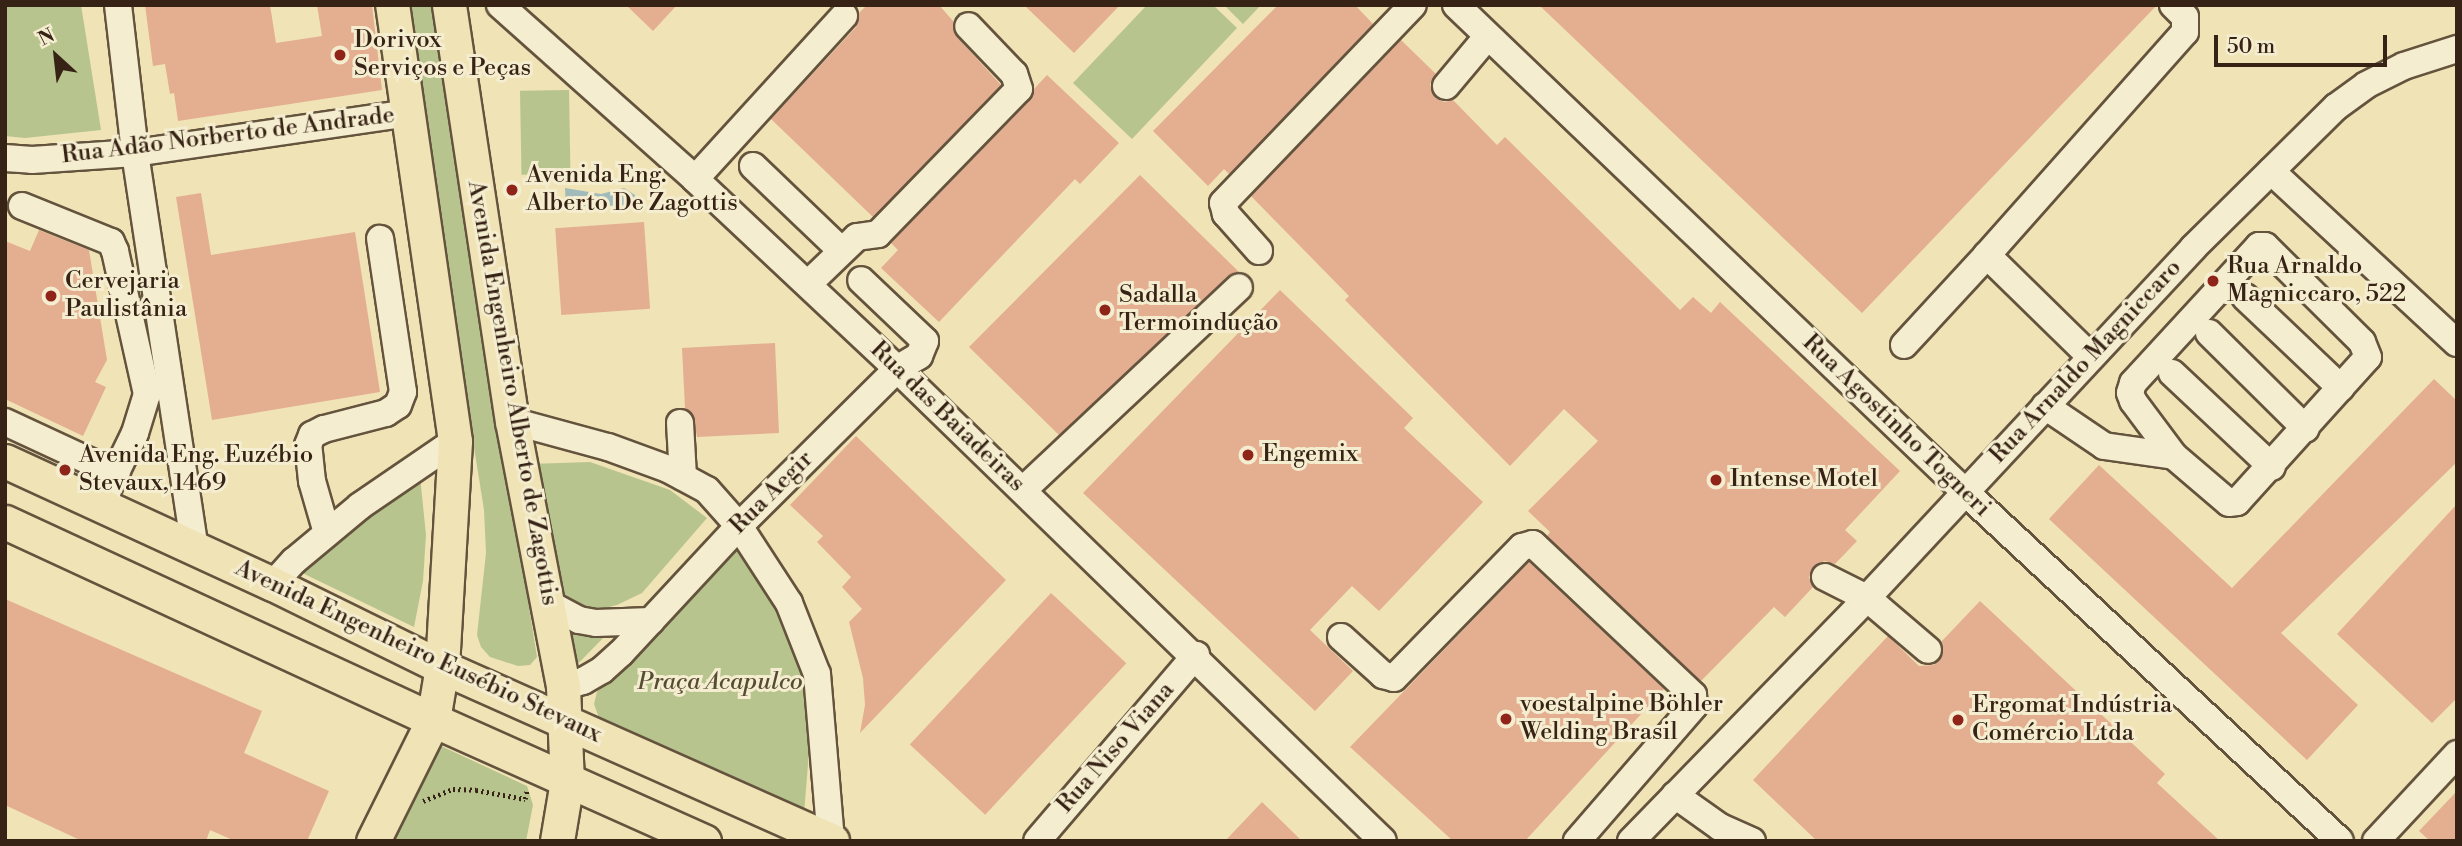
<!DOCTYPE html>
<meta charset="utf-8">
<style>
body{margin:0}
#map{position:relative;width:2462px;height:846px;overflow:hidden;background:#f0e3b6;font-family:"Libre Bodoni",serif}
div>[style]{position:absolute}
[style*='--x']{left:calc(var(--x)*1px);top:calc(var(--y)*1px);width:calc(var(--w)*1px);rotate:calc(var(--a)*1deg)}
.green>*{inset:0;background:#b8c48e;transform-origin:0 0}
.water>*{inset:0;background:#a0bbba}
.building>*{inset:0;background:#e4ae91;transform-origin:0 0}
.path>*{height:4.5px;margin-top:-2.25px;transform-origin:0;background:repeating-linear-gradient(90deg,#362315 0 2px,transparent 0 5.5px)}
.roads{filter:drop-shadow(2px 0 #64533d) drop-shadow(-2px 0 #64533d) drop-shadow(0 2px #64533d) drop-shadow(0 -2px #64533d)}
.minor>*{height:26px;margin:-13px;padding:0 13px;transform-origin:13px;border-radius:13px;background:#f5edd0}
.major>*{height:33px;margin:-16.5px;padding:0 16.5px;transform-origin:16.5px;border-radius:16.5px;background:#f0e3b6}
.dots>*{width:19px;height:19px;translate:-50% -50%;box-sizing:border-box;border:4px solid #f5edd0;border-radius:50%}
span{translate:-50% -50%;white-space:nowrap;text-align:center;line-height:1.15;-webkit-text-stroke:6px #f5edd0;paint-order:stroke}
.poi-label{font-size:24px;color:#362315}
.left{translate:0 -50%;text-align:left}
.street-label{font-size:24px;color:#362315}
.park-label{font-size:24px;color:#564b33;font-style:italic}
.frame{position:absolute;inset:0;border:7px solid #362315;pointer-events:none}
.north{position:absolute;left:21px;top:21px;width:70px;height:70px;-webkit-text-stroke:5px #f5edd0;paint-order:stroke;rotate:333deg;font-size:19px;font-weight:700;line-height:28px;text-align:center;color:#362315}
.north::after{content:'';display:block;margin:auto;width:24px;height:32px;background:#362315;clip-path:polygon(50% 0,100% 100%,50% 72%,0 100%)}
.scale{position:absolute;left:2214px;top:35px;width:173px;height:32px;box-sizing:border-box;border:4px solid #362315;border-top:0;padding-left:9px;font-size:21px;line-height:24px;white-space:nowrap;color:#362315;-webkit-text-stroke:5px #f5edd0;paint-order:stroke}
</style>
<div id="map">
<div class="green">
<i style="clip-path:polygon(5px 5px,81px 5px,101px 130px,25px 138px,5px 136px)"></i>
<i style="clip-path:polygon(404px 5px,432px 5px,537px 657px,530px 665px,518px 666px,490px 657px,481px 647px,477px 635px,486px 553px,484px 510px)"></i>
<i style="clip-path:polygon(1147px 5px,1213px 5px,1237px 28px,1132px 139px,1073px 83px)"></i>
<i style="clip-path:polygon(1224px 5px,1261px 5px,1243px 24px)"></i>
<i style="left:569px;top:90px;width:84px;height:49px;rotate:89deg"></i>
<i style="clip-path:polygon(590px 462px,670px 490px,707px 518px,642px 593px,617px 605px,592px 611px,571px 602px,554px 585px,530px 464px)"></i>
<i style="clip-path:polygon(420px 476px,426px 535px,423px 581px,414px 627px,294px 569px)"></i>
<i style="clip-path:polygon(737px 545px,781px 605px,806px 684px,809px 752px,804px 814px,599px 718px,594px 704px,597px 692px)"></i>
<i style="clip-path:polygon(556px 625px,587px 636px,605px 636px,567px 675px)"></i>
<i style="clip-path:polygon(441px 746px,527px 786px,533px 805px,526px 841px,379px 841px,424px 752px)"></i>
</div>
<div class="water">
<i style="clip-path:polygon(565px 188px,601px 194px,624px 188px,635px 195px,634px 205px,566px 207px)"></i>
</div>
<div class="building">
<i style="clip-path:polygon(145px 5px,270px 5px,276px 43px,322px 36px,317px 5px,372px 5px,382px 90px,178px 121px,174px 93px,170px 94px,165px 64px,153px 66px)"></i>
<i style="clip-path:polygon(626px 5px,677px 5px,653px 31px)"></i>
<i style="clip-path:polygon(867px 5px,939px 5px,953px 21px,957px 37px,1001px 85px,873px 217px,771px 119px,856px 27px,859px 13px)"></i>
<i style="clip-path:polygon(1024px 5px,1120px 5px,1074px 53px)"></i>
<i style="clip-path:polygon(1278px 5px,1355px 5px,1373px 24px,1229px 174px,1224px 169px,1208px 186px,1153px 131px)"></i>
<i style="clip-path:polygon(1539px 5px,2157px 5px,1862px 313px)"></i>
<i style="clip-path:polygon(1401px 40px,1436px 74px,1430px 84px,1435px 98px,1444px 102px,1453px 100px,1497px 145px,1505px 137px,1680px 310px,1693px 297px,1711px 313px,1720px 302px,1900px 471px,1845px 530px,1857px 541px,1835px 564px,1825px 561px,1816px 564px,1809px 577px,1813px 587px,1785px 617px,1774px 607px,1701px 681px,1547px 536px,1550px 532px,1528px 511px,1598px 441px,1564px 409px,1510px 466px,1345px 300px,1349px 296px,1251px 196px)"></i>
<i style="clip-path:polygon(1047px 75px,1119px 143px,1080px 184px,1075px 179px,939px 322px,881px 268px,898px 250px,891px 243px,1030px 100px,1034px 89px)"></i>
<i style="clip-path:polygon(1140px 175px,1239px 272px,1228px 276px,1059px 435px,969px 347px)"></i>
<i style="clip-path:polygon(201px 193px,211px 255px,355px 232px,380px 392px,212px 420px,176px 197px)"></i>
<i style="left:644px;top:222px;width:87px;height:89px;rotate:86deg"></i>
<i style="clip-path:polygon(39px 230px,89px 250px,107px 360px,95px 382px,106px 387px,83px 436px,5px 399px,5px 241px,30px 251px)"></i>
<i style="clip-path:polygon(1280px 290px,1413px 418px,1404px 428px,1483px 502px,1379px 611px,1352px 586px,1310px 630px,1353px 671px,1315px 711px,1083px 493px)"></i>
<i style="clip-path:polygon(775px 343px,779px 433px,697px 437px,693px 415px,685px 408px,682px 348px)"></i>
<i style="clip-path:polygon(2434px 379px,2457px 401px,2457px 462px,2281px 633px,2358px 705px,2307px 760px,2049px 519px,2099px 465px,2232px 588px)"></i>
<i style="clip-path:polygon(856px 436px,1006px 580px,860px 733px,865px 705px,863px 678px,849px 622px,862px 609px,842px 587px,851px 577px,817px 542px,823px 536px,790px 505px)"></i>
<i style="clip-path:polygon(2457px 504px,2457px 698px,2432px 723px,2337px 634px)"></i>
<i style="clip-path:polygon(1529px 562px,1664px 689px,1525px 841px,1453px 841px,1350px 747px)"></i>
<i style="left:1051px;top:593px;width:103px;height:207px;rotate:43deg"></i>
<i style="clip-path:polygon(5px 599px,262px 711px,244px 753px,329px 791px,307px 841px,235px 841px,210px 830px,206px 841px,82px 841px,5px 805px)"></i>
<i style="clip-path:polygon(1980px 601px,2165px 774px,2157px 783px,2220px 841px,1817px 841px,1753px 780px,1888px 636px,1919px 666px,1934px 665px,1943px 654px,1941px 642px)"></i>
<i style="clip-path:polygon(2457px 791px,2457px 841px,2430px 841px,2419px 831px)"></i>
<i style="clip-path:polygon(1262px 802px,1302px 841px,1225px 841px)"></i>
</div>
<div class="path">
<i style="--x:423;--y:801;--w:32;--a:-22"></i>
<i style="--x:453;--y:789;--w:23;--a:2"></i>
<i style="--x:476;--y:790;--w:50;--a:10.4"></i>
<i style="--x:525;--y:799;--w:9;--a:-77"></i>
</div>
<div class="roads">
<div class="minor">
<i style="--x:118;--y:5;--w:149;--a:83.4"></i>
<i style="--x:135;--y:153;--w:402;--a:81.4"></i>
<i style="--x:500;--y:5;--w:261;--a:41.7"></i>
<i style="--x:695;--y:179;--w:277;--a:43.2"></i>
<i style="--x:897;--y:369;--w:677;--a:44.16"></i>
<i style="--x:1456;--y:5;--w:704;--a:43.73"></i>
<i style="--x:1965;--y:492;--w:512;--a:42.94"></i>
<i style="--x:1446;--y:86;--w:65;--a:-50"></i>
<i style="--x:5;--y:158;--w:27;--a:4"></i>
<i style="--x:32;--y:160;--w:103;--a:-3.9"></i>
<i style="--x:135;--y:153;--w:276;--a:-8.3"></i>
<i style="--x:753;--y:166;--w:122;--a:43.7"></i>
<i style="--x:2271;--y:171;--w:253;--a:42.8"></i>
<i style="--x:695;--y:179;--w:221;--a:-47.6"></i>
<i style="--x:22;--y:206;--w:96;--a:22"></i>
<i style="--x:111;--y:242;--w:10;--a:66"></i>
<i style="--x:115;--y:251;--w:147;--a:77.4"></i>
<i style="--x:147;--y:394;--w:41;--a:107.1"></i>
<i style="--x:135;--y:433;--w:80;--a:115.9"></i>
<i style="--x:1259;--y:251;--w:50;--a:-131.7"></i>
<i style="--x:1226;--y:214;--w:11;--a:-105"></i>
<i style="--x:1223;--y:203;--w:274;--a:-46.2"></i>
<i style="--x:808;--y:284;--w:68;--a:-43.8"></i>
<i style="--x:857;--y:237;--w:21;--a:-8"></i>
<i style="--x:878;--y:234;--w:202;--a:-45.8"></i>
<i style="--x:1019;--y:89;--w:16;--a:-108"></i>
<i style="--x:1014;--y:74;--w:66;--a:-133.8"></i>
<i style="--x:2245;--y:297;--w:132;--a:43.5"></i>
<i style="--x:2209;--y:333;--w:136;--a:44.7"></i>
<i style="--x:1904;--y:345;--w:122;--a:-47.3"></i>
<i style="--x:2091;--y:357;--w:146;--a:-135.6"></i>
<i style="--x:1987;--y:255;--w:298;--a:-48.4"></i>
<i style="--x:2185;--y:32;--w:15;--a:-90"></i>
<i style="--x:2185;--y:17;--w:17;--a:-135"></i>
<i style="--x:2172;--y:373;--w:137;--a:43.2"></i>
<i style="--x:2045;--y:406;--w:71;--a:34.1"></i>
<i style="--x:2104;--y:446;--w:71;--a:8.1"></i>
<i style="--x:2174;--y:456;--w:72;--a:40.5"></i>
<i style="--x:2229;--y:503;--w:8;--a:-7"></i>
<i style="--x:2237;--y:502;--w:195;--a:-47.9"></i>
<i style="--x:2368;--y:357;--w:16;--a:-112"></i>
<i style="--x:2362;--y:342;--w:136;--a:-135.3"></i>
<i style="--x:2265;--y:246;--w:6;--a:180"></i>
<i style="--x:2259;--y:246;--w:186;--a:132.6"></i>
<i style="--x:2133;--y:383;--w:10;--a:107"></i>
<i style="--x:2130;--y:393;--w:9;--a:69"></i>
<i style="--x:2133;--y:401;--w:69;--a:53.3"></i>
<i style="--x:512;--y:421;--w:99;--a:15.2"></i>
<i style="--x:608;--y:447;--w:64;--a:20.1"></i>
<i style="--x:668;--y:469;--w:44;--a:28.3"></i>
<i style="--x:707;--y:490;--w:48;--a:48.4"></i>
<i style="--x:739;--y:526;--w:92;--a:57"></i>
<i style="--x:789;--y:603;--w:76;--a:68.5"></i>
<i style="--x:817;--y:674;--w:167;--a:85.2"></i>
<i style="--x:5;--y:422;--w:123;--a:24.9"></i>
<i style="--x:680;--y:423;--w:54;--a:86.8"></i>
<i style="--x:1023;--y:490;--w:296;--a:-43.2"></i>
<i style="--x:327;--y:533;--w:54;--a:-106.1"></i>
<i style="--x:312;--y:481;--w:36;--a:-96"></i>
<i style="--x:308;--y:445;--w:11;--a:-68"></i>
<i style="--x:312;--y:435;--w:13;--a:-27"></i>
<i style="--x:324;--y:429;--w:64;--a:-14.5"></i>
<i style="--x:386;--y:413;--w:14;--a:-34"></i>
<i style="--x:398;--y:405;--w:14;--a:-69"></i>
<i style="--x:403;--y:392;--w:155;--a:-98.5"></i>
<i style="--x:1825;--y:577;--w:47;--a:26.6"></i>
<i style="--x:1867;--y:598;--w:80;--a:40.4"></i>
<i style="--x:273;--y:584;--w:31;--a:-48"></i>
<i style="--x:294;--y:561;--w:86;--a:-39.8"></i>
<i style="--x:360;--y:506;--w:115;--a:-34.4"></i>
<i style="--x:549;--y:604;--w:34;--a:28"></i>
<i style="--x:579;--y:620;--w:17;--a:10"></i>
<i style="--x:596;--y:623;--w:55;--a:-2.1"></i>
<i style="--x:1341;--y:637;--w:57;--a:42.1"></i>
<i style="--x:1383;--y:675;--w:11;--a:15"></i>
<i style="--x:1394;--y:678;--w:183;--a:-45.7"></i>
<i style="--x:1522;--y:547;--w:11;--a:-15"></i>
<i style="--x:1533;--y:544;--w:220;--a:43.3"></i>
<i style="--x:1693;--y:695;--w:11;--a:85"></i>
<i style="--x:1694;--y:706;--w:179;--a:130.9"></i>
<i style="--x:563;--y:687;--w:21;--a:-17"></i>
<i style="--x:583;--y:681;--w:22;--a:-30"></i>
<i style="--x:602;--y:670;--w:25;--a:-42"></i>
<i style="--x:621;--y:653;--w:173;--a:-47.1"></i>
<i style="--x:739;--y:526;--w:223;--a:-44.8"></i>
<i style="--x:897;--y:369;--w:26;--a:-31"></i>
<i style="--x:919;--y:356;--w:16;--a:-68"></i>
<i style="--x:925;--y:341;--w:88;--a:-136.4"></i>
<i style="--x:1675;--y:795;--w:55;--a:35.4"></i>
<i style="--x:1720;--y:827;--w:35;--a:24"></i>
<i style="--x:1037;--y:841;--w:245;--a:-49.5"></i>
<i style="--x:1631;--y:841;--w:339;--a:-45.8"></i>
<i style="--x:1867;--y:598;--w:478;--a:-47"></i>
<i style="--x:2193;--y:248;--w:201;--a:-44.6"></i>
<i style="--x:2336;--y:107;--w:37;--a:-36"></i>
<i style="--x:2366;--y:85;--w:42;--a:-26.6"></i>
<i style="--x:2404;--y:66;--w:56;--a:-17.8"></i>
<i style="--x:2376;--y:841;--w:119;--a:-47"></i>
</div>
<div class="major">
<i style="--x:449;--y:5;--w:421;--a:81.4"></i>
<i style="--x:512;--y:421;--w:271;--a:79.1"></i>
<i style="--x:563;--y:687;--w:94;--a:87.6"></i>
<i style="--x:567;--y:781;--w:61;--a:99.5"></i>
<i style="--x:5;--y:461;--w:295;--a:24.7"></i>
<i style="--x:273;--y:584;--w:188;--a:26.2"></i>
<i style="--x:442;--y:667;--w:427;--a:24"></i>
<i style="--x:5;--y:522;--w:472;--a:24.8"></i>
<i style="--x:433;--y:720;--w:297;--a:24.1"></i>
<i style="--x:373;--y:841;--w:135;--a:-63.6"></i>
<i style="--x:433;--y:720;--w:54;--a:-80.4"></i>
<i style="--x:442;--y:667;--w:226;--a:-86.7"></i>
<i style="--x:455;--y:441;--w:441;--a:-98.2"></i>
</div>
</div>
<div class="dots">
<i style="left:340px;top:55px;background:#8f2418"></i>
<i style="left:512px;top:190px;background:#8f2418"></i>
<i style="left:2213px;top:281px;background:#8f2418"></i>
<i style="left:51px;top:296px;background:#8f2418"></i>
<i style="left:1105px;top:310px;background:#8f2418"></i>
<i style="left:1248px;top:455px;background:#8f2418"></i>
<i style="left:65px;top:470px;background:#8f2418"></i>
<i style="left:1716px;top:480px;background:#8f2418"></i>
<i style="left:1506px;top:719px;background:#8f2418"></i>
<i style="left:1958px;top:720px;background:#8f2418"></i>
</div>
<div class="poi-label">
<span class="left" style="left:354px;top:55px">Dorivox<br>Serviços e Peças</span>
<span class="left" style="left:526px;top:190px">Avenida Eng.<br>Alberto De Zagottis</span>
<span class="left" style="left:2227px;top:281px">Rua Arnaldo<br>Magniccaro, 522</span>
<span class="left" style="left:65px;top:296px">Cervejaria<br>Paulistânia</span>
<span class="left" style="left:1119px;top:310px">Sadalla<br>Termoindução</span>
<span class="left" style="left:1262px;top:455px">Engemix</span>
<span class="left" style="left:79px;top:470px">Avenida Eng. Euzébio<br>Stevaux, 1469</span>
<span class="left" style="left:1730px;top:480px">Intense Motel</span>
<span class="left" style="left:1520px;top:719px">voestalpine Böhler<br>Welding Brasil</span>
<span class="left" style="left:1972px;top:720px">Ergomat Indústria<br>Comércio Ltda</span>
</div>
<div class="street-label">
<span style="left:228px;top:136px;rotate:-7deg">Rua Adão Norberto de Andrade</span>
<span style="left:2086px;top:362px;rotate:-47deg">Rua Arnaldo Magniccaro</span>
<span style="left:512px;top:393px;rotate:80deg">Avenida Engenheiro Alberto de Zagottis</span>
<span style="left:947px;top:417px;rotate:44deg">Rua das Baiadeiras</span>
<span style="left:1896px;top:426px;rotate:44deg">Rua Agostinho Togneri</span>
<span style="left:772px;top:493px;rotate:-45deg">Rua Aegir</span>
<span style="left:418px;top:652px;rotate:25deg">Avenida Engenheiro Eusébio Stevaux</span>
<span style="left:1116px;top:748px;rotate:-49deg">Rua Niso Viana</span>
</div>
<div class="park-label">
<span style="left:720px;top:683px">Praça Acapulco</span>
</div>
<div class="frame"></div>
<div class="north">N</div>
<div class="scale">50 m</div>
</div>
